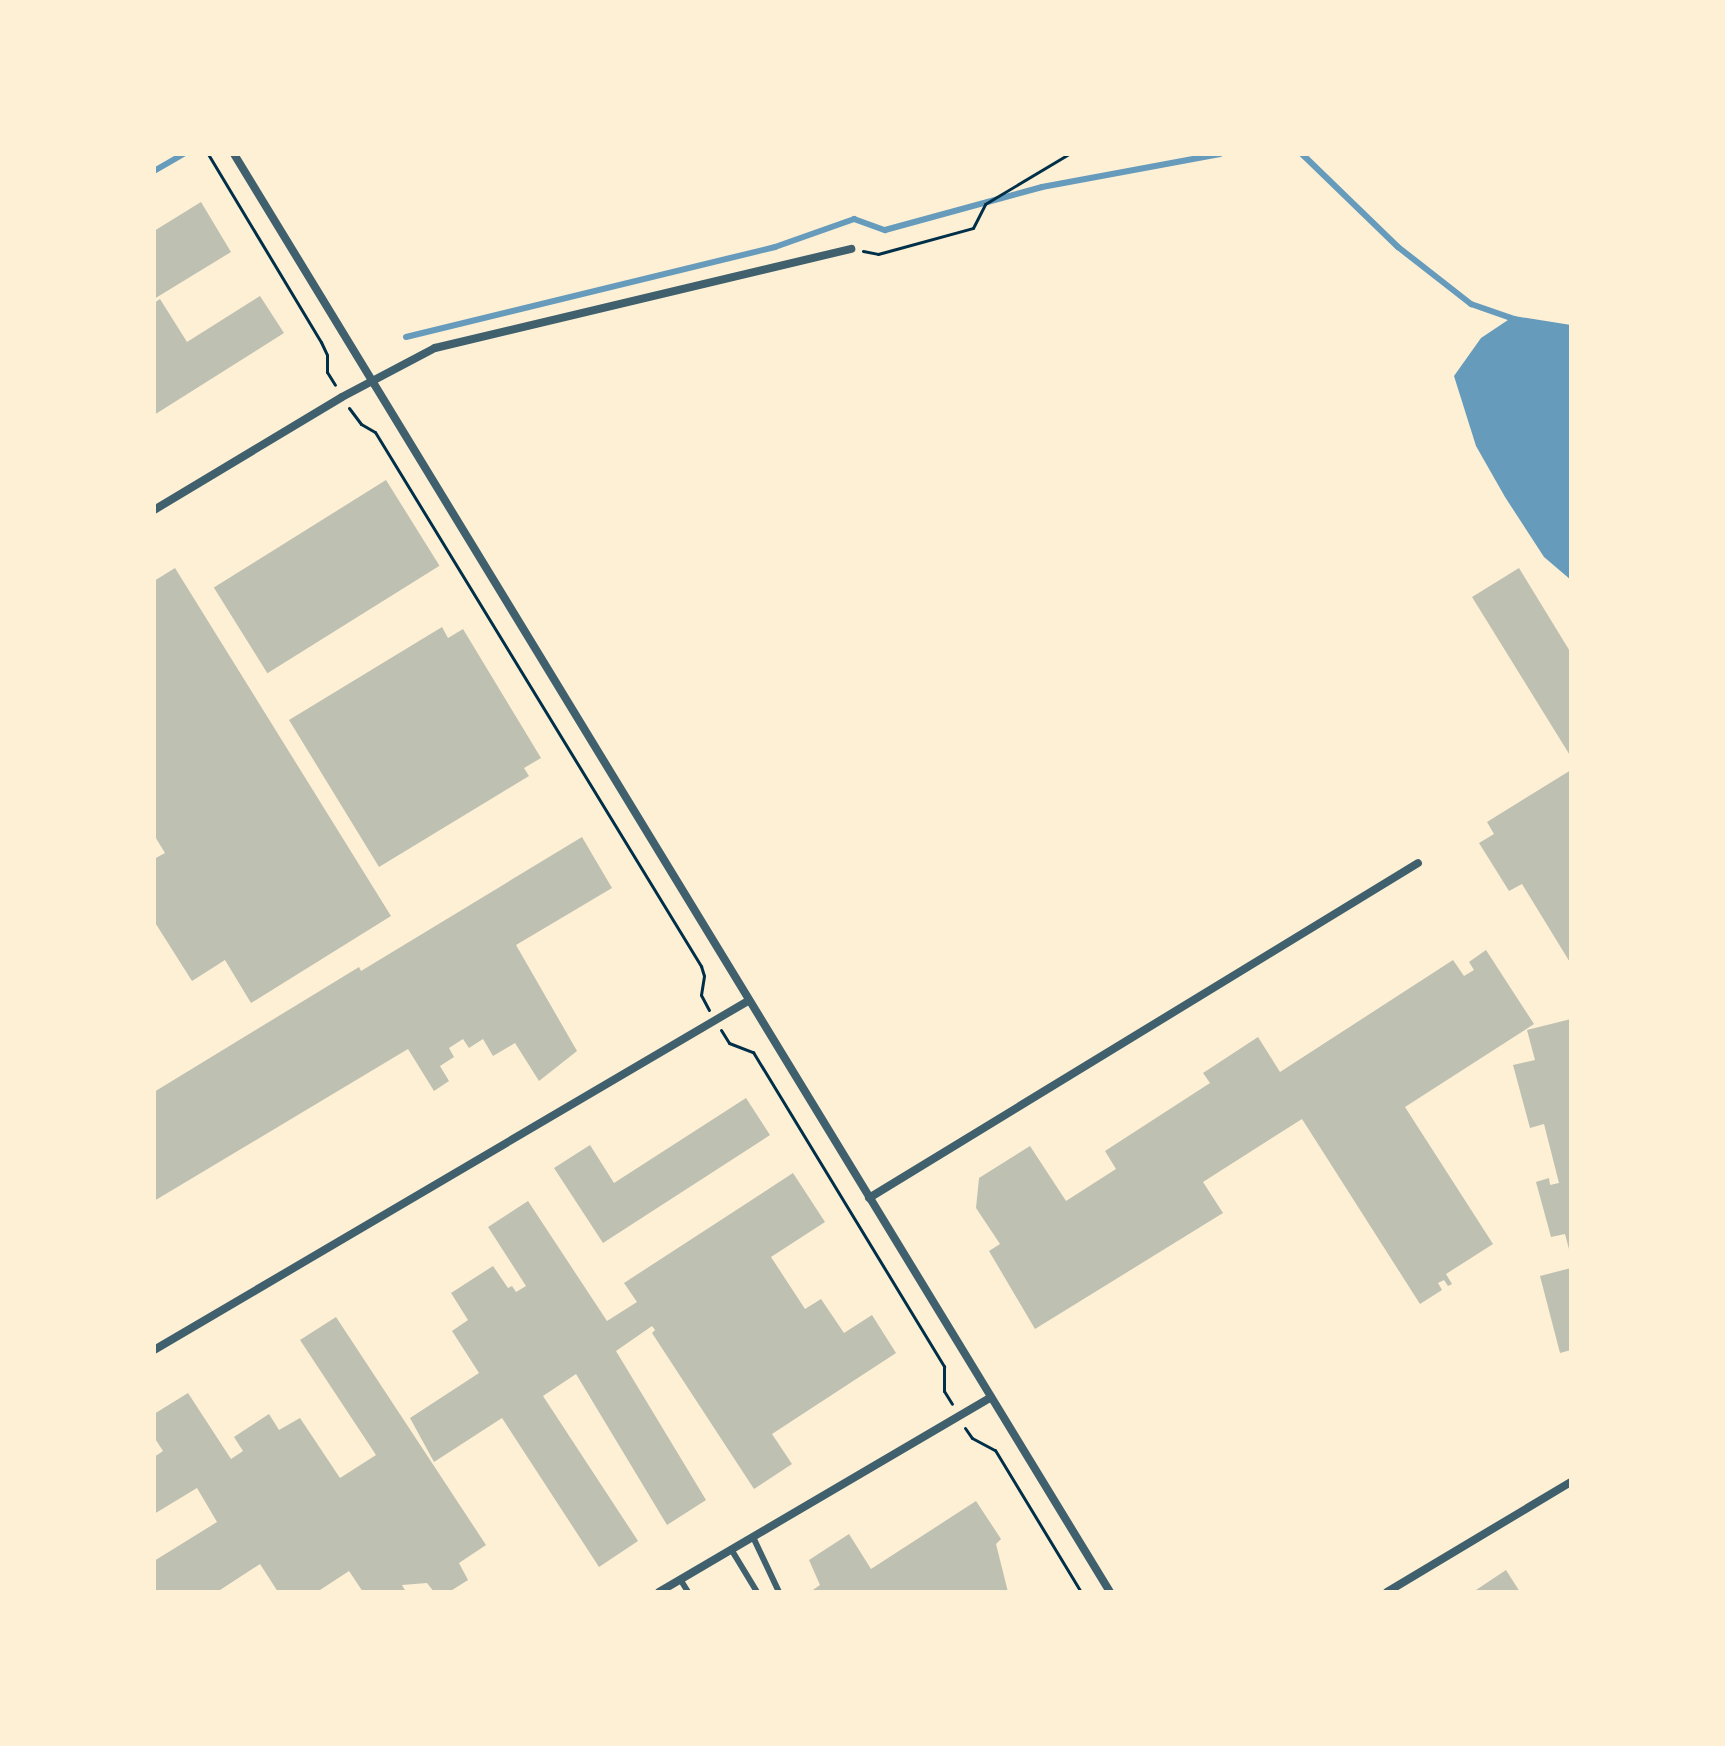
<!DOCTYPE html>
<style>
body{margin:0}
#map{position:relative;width:1725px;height:1746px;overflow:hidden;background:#fdf0d5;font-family:"Noto Sans",sans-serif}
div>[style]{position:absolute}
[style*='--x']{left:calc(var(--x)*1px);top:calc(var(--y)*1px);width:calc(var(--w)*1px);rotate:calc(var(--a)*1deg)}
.water>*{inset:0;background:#669bbc}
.stream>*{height:6px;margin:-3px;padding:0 3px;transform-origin:3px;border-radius:3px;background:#669bbc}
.building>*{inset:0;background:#bec0b2;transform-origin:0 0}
.path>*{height:3px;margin:-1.5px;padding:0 1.5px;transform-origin:1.5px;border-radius:1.5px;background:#003049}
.service>*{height:6px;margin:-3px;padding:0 3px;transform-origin:3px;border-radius:3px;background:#3f606c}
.minor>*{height:8px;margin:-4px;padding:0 4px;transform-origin:4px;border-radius:4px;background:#3f606c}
span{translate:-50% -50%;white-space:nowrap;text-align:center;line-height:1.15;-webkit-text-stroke:6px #fdf0d5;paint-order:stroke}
.frame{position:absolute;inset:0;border:156px solid #fdf0d5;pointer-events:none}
</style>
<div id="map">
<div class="water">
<i style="clip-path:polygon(1514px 316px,1571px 325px,1571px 580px,1544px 557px,1505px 497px,1476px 446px,1454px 376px,1481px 338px)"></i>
</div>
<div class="stream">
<i style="--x:1302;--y:154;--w:134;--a:44.1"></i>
<i style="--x:1398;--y:247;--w:93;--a:38"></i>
<i style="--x:1471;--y:304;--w:49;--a:19.2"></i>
<i style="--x:154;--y:171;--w:34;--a:-30"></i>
<i style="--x:406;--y:337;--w:380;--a:-13.7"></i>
<i style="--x:775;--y:247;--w:84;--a:-19.5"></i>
<i style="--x:854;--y:219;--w:33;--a:20"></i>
<i style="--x:885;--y:230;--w:163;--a:-15.3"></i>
<i style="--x:1042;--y:187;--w:181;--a:-10.5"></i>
</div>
<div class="building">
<i style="clip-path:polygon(201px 202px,231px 252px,154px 299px,154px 231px)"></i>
<i style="clip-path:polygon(260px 296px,284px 333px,154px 415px,154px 303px,160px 299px,187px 342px)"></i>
<i style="left:386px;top:480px;width:101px;height:203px;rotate:58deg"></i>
<i style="clip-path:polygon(175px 568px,391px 916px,251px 1003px,225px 960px,192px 981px,154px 921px,154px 859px,165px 853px,154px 835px,154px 581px)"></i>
<i style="clip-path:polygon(1519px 568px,1571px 653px,1571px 757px,1472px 597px)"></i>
<i style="clip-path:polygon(442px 627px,448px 638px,463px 629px,541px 758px,524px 768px,529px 776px,379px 867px,289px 720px)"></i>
<i style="clip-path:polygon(1571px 770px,1571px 964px,1522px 884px,1509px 891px,1479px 843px,1494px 834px,1487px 822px)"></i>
<i style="clip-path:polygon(582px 837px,612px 888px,516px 945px,577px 1051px,539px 1081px,515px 1043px,493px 1056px,483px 1039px,469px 1048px,463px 1039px,449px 1048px,454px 1057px,440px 1066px,449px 1081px,434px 1091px,408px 1049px,154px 1201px,154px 1092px,359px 967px,361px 971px)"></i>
<i style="clip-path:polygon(1486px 950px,1534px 1024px,1405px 1107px,1493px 1244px,1446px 1274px,1452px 1284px,1448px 1286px,1444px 1280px,1438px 1283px,1442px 1290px,1420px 1304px,1302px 1119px,1203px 1182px,1223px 1213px,1035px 1329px,989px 1251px,1000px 1244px,976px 1208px,979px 1178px,1030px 1146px,1066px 1201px,1116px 1169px,1105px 1151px,1210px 1083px,1203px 1073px,1258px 1037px,1280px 1072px,1453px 960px,1464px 976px,1474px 970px,1469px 962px)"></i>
<i style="clip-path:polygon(1571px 1019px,1571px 1253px,1570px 1253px,1565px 1234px,1551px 1237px,1536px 1182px,1549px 1178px,1550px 1185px,1559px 1183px,1544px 1124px,1530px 1128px,1513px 1065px,1535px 1060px,1527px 1030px)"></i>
<i style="clip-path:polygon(746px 1098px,770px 1135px,603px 1243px,554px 1168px,590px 1145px,614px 1183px)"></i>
<i style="clip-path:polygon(793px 1173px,825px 1222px,771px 1257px,805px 1309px,821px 1299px,844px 1333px,872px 1315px,896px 1353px,772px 1434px,792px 1464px,754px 1489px,652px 1333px,655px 1330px,652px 1326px,616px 1351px,706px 1500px,667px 1525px,576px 1374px,543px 1396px,638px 1541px,599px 1567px,502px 1418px,434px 1462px,410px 1418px,479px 1373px,452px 1331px,468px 1320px,451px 1293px,493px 1266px,508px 1288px,512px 1286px,516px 1292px,526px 1286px,488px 1227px,528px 1201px,607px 1321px,637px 1302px,624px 1283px)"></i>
<i style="clip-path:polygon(1571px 1268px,1571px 1350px,1560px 1353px,1540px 1276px)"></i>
<i style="clip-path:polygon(336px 1317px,486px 1545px,459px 1563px,468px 1580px,449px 1592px,434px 1592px,427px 1583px,402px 1585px,406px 1592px,363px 1592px,349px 1571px,317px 1592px,278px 1592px,260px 1564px,217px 1592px,154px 1592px,154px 1561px,217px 1522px,197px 1488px,154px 1514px,154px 1457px,163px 1451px,154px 1437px,154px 1414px,188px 1393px,231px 1459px,243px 1451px,234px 1437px,269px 1414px,279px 1430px,300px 1418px,340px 1478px,376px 1455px,300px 1340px)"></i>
<i style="clip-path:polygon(976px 1501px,1001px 1539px,996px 1544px,1008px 1592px,810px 1592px,820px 1585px,809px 1560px,849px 1534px,871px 1569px)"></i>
<i style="clip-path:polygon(1506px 1570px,1520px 1592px,1473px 1592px)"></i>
</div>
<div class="path">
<i style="--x:208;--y:154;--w:219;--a:59"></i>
<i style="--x:321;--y:342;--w:14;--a:65"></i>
<i style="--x:327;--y:355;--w:17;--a:90"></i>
<i style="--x:327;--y:372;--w:15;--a:58"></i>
<i style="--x:863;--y:251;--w:15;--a:11"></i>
<i style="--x:878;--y:254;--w:98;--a:-15.3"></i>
<i style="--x:973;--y:228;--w:27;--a:-63"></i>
<i style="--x:985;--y:204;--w:98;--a:-30.8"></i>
<i style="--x:349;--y:408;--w:20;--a:53"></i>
<i style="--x:361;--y:424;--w:16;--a:30"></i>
<i style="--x:375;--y:432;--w:626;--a:58.6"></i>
<i style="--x:701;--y:966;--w:10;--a:73"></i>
<i style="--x:704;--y:976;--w:19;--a:99"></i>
<i style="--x:701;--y:995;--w:17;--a:62"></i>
<i style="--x:721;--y:1030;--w:15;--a:58"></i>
<i style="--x:729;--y:1043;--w:26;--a:21"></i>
<i style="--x:753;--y:1052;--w:368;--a:58.7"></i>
<i style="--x:944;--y:1366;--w:25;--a:90"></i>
<i style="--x:944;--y:1391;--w:15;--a:58"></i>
<i style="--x:965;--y:1428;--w:12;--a:55"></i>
<i style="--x:972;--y:1438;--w:26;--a:28"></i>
<i style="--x:995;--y:1450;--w:166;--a:58.8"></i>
</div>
<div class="service">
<i style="--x:753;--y:1537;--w:61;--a:64.7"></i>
<i style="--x:731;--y:1549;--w:50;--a:58.8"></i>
<i style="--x:680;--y:1579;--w:15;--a:58"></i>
</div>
<div class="minor">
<i style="--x:234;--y:154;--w:1684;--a:58.65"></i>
<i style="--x:154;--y:510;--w:219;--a:-31"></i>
<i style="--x:342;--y:397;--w:105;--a:-27.8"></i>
<i style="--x:435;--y:348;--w:428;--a:-13.4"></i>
<i style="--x:869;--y:1198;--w:643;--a:-31.39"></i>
<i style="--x:154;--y:1350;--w:689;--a:-30.44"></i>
<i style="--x:659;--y:1592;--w:385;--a:-30.4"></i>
<i style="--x:1387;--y:1592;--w:214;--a:-30.9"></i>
</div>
<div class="frame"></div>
</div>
